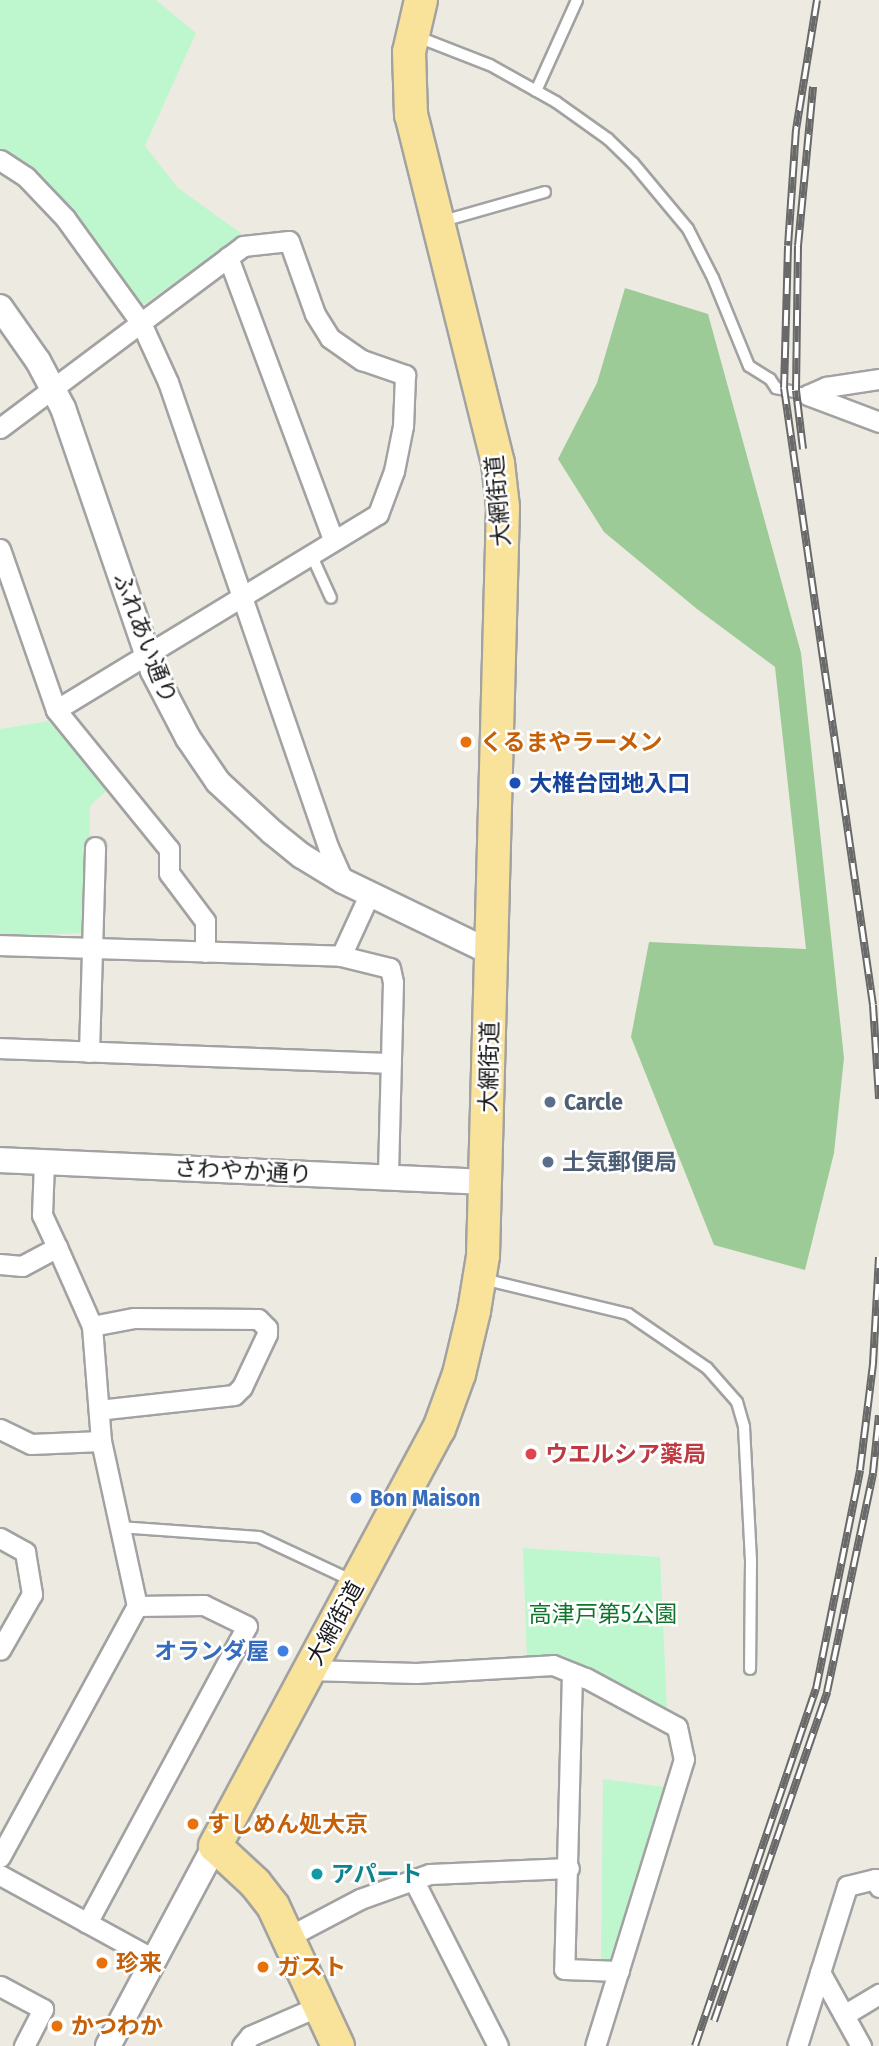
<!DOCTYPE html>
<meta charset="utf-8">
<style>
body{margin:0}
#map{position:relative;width:879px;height:2046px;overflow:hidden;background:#edebe1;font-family:"Fira Sans Condensed","Noto Sans JP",sans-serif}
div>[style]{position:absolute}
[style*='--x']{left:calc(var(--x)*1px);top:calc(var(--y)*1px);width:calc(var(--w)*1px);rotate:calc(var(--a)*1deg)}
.forest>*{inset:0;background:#9ccb97}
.park>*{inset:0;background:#bef7ce}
.roads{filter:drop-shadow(2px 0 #a2a2a2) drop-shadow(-2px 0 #a2a2a2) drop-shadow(0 2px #a2a2a2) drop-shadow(0 -2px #a2a2a2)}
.service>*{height:10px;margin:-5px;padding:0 5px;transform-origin:5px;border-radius:5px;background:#fff}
.minor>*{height:19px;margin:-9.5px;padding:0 9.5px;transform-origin:9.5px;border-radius:9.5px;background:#fff}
.tertiary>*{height:24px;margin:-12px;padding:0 12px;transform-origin:12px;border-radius:12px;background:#fff}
.primary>*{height:32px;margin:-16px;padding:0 16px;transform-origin:16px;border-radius:16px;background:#f9e29a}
.rail>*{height:8px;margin-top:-4px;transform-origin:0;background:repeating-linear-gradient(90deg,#fff 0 16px,#696969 0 32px);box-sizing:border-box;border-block:2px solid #696969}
.dots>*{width:19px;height:19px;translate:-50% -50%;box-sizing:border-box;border:4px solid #fff;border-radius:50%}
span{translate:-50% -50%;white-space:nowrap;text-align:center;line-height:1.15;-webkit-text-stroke:5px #fff;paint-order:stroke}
.street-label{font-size:23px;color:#1b1b1b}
.food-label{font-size:23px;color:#c56008;font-weight:700}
.left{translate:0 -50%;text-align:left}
.transit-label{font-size:23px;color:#164399;font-weight:700}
.service-label{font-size:23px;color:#4e5e75;font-weight:700}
.health-label{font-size:23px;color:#be3a42;font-weight:700}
.shop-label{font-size:23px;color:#366cbe;font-weight:700}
.right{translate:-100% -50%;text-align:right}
.park-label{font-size:23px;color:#0e752b}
.culture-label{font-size:23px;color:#0d838f;font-weight:700}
</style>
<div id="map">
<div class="forest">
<i style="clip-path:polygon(625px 288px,708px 314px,801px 653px,844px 1058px,834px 1153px,805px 1270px,714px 1245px,631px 1037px,649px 942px,806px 949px,775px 667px,697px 609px,604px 532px,558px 459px,597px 383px)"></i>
</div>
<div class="park">
<i style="clip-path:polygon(0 0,156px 0,196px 33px,145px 146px,178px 188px,242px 234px,145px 304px,137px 303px,107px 258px,68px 208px,0 151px)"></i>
<i style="clip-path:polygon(48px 721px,109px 788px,90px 806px,88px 933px,0 936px,0 729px)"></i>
<i style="clip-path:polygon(523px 1548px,660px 1557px,667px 1709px,561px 1660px,527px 1660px)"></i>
<i style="clip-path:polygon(603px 1779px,665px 1787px,610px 1959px,601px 1959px)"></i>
</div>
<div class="roads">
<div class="service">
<i style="--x:418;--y:37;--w:77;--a:21.3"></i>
<i style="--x:490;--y:65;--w:76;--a:29.3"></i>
<i style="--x:556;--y:102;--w:64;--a:35.4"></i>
<i style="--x:608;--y:139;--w:35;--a:44"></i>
<i style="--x:633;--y:163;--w:86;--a:50.2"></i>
<i style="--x:688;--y:229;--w:55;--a:63"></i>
<i style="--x:713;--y:278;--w:95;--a:67.8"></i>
<i style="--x:749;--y:366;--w:25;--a:32"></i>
<i style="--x:770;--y:379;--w:11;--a:56"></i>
<i style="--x:776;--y:388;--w:33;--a:12"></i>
<i style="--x:536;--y:91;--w:100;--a:-65.7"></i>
<i style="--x:443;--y:221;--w:106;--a:-15.9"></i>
<i style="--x:311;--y:554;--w:48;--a:65.6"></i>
<i style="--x:483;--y:1279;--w:149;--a:13.6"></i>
<i style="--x:628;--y:1314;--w:96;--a:34.4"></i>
<i style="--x:707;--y:1368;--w:45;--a:48.6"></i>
<i style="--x:737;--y:1402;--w:26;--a:74"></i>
<i style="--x:744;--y:1427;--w:134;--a:87"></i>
<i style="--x:751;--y:1561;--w:108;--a:90.5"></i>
<i style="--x:119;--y:1527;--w:140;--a:4.1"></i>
<i style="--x:259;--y:1537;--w:104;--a:25.1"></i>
</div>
<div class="minor">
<i style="--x:0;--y:160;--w:31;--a:33"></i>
<i style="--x:26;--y:177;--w:57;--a:46.4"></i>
<i style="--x:65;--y:218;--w:130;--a:54.1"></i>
<i style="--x:141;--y:323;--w:65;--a:65.4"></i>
<i style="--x:168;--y:382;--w:494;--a:71"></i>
<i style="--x:329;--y:849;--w:35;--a:66"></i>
<i style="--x:228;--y:257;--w:302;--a:69.6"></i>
<i style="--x:808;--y:395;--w:76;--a:20.8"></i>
<i style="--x:808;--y:395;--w:20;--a:-24"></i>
<i style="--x:826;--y:387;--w:54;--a:-8.6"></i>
<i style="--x:0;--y:428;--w:304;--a:-36.8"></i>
<i style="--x:243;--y:246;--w:46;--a:-6.2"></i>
<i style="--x:289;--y:241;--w:77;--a:70.4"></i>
<i style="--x:315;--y:314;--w:28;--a:58"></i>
<i style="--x:330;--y:338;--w:39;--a:35"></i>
<i style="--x:362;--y:360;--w:46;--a:19.2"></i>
<i style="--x:405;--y:375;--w:51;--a:92.2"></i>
<i style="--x:403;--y:426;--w:46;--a:101.3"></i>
<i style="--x:394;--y:471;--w:46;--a:110.4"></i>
<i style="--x:378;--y:514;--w:377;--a:148.7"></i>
<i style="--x:0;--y:549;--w:170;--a:70.8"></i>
<i style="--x:56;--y:710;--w:179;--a:50.9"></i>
<i style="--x:169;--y:849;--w:24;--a:90"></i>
<i style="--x:169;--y:873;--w:60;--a:53.1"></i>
<i style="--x:205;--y:921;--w:31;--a:90"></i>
<i style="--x:0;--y:945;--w:341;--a:1.8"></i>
<i style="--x:341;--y:956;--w:69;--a:-65.3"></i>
<i style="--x:341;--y:956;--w:50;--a:13.8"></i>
<i style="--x:390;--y:968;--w:14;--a:78"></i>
<i style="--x:393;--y:982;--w:195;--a:91.5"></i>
<i style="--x:0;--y:1048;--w:391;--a:2.2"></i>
<i style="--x:89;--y:1052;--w:205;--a:-88.3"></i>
<i style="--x:0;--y:1264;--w:22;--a:5"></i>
<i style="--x:22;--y:1266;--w:40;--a:-28"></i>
<i style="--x:57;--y:1247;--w:35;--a:-115"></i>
<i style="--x:42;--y:1215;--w:53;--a:-87.8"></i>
<i style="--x:92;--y:1326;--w:43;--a:-10.8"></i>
<i style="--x:134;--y:1318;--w:124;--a:0.5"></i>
<i style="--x:258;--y:1319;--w:13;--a:45"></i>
<i style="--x:267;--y:1328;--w:6;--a:90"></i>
<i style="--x:267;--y:1334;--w:59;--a:115.3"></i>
<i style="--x:242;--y:1387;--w:11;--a:135"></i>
<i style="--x:234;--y:1395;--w:136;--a:173.7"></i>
<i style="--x:0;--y:1429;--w:34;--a:26"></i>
<i style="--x:31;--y:1444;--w:70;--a:-2.5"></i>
<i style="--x:0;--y:1538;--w:29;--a:29"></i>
<i style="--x:25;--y:1552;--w:43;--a:80.5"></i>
<i style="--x:32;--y:1594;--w:64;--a:119.7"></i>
<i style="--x:309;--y:1670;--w:107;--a:1.6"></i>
<i style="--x:416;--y:1673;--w:137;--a:-3.3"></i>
<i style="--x:553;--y:1665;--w:35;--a:22"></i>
<i style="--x:586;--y:1678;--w:103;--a:28.3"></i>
<i style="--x:677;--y:1727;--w:33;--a:78"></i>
<i style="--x:684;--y:1759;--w:300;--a:107.2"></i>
<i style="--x:572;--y:1673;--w:296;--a:91.5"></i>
<i style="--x:564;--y:1969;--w:55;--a:2.1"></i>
<i style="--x:0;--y:1857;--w:286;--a:-61.4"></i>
<i style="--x:137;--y:1606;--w:169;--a:-102.3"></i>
<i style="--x:101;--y:1441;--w:115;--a:-94.5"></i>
<i style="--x:92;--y:1326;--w:86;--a:-113.9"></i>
<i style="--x:0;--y:1875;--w:177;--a:28.7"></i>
<i style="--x:413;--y:1879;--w:187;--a:63"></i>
<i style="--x:87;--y:1923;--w:337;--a:-61.7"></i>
<i style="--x:247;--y:1626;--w:48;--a:-154"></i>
<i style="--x:204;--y:1605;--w:67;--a:179.1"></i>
<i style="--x:288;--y:1937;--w:81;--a:-27.8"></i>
<i style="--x:360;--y:1899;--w:74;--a:-19.7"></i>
<i style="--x:430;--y:1874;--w:139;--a:-2.5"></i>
<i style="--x:820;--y:1972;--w:85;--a:61"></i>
<i style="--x:0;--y:1986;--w:49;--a:28.1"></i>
<i style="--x:43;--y:2009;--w:42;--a:117.2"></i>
<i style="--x:844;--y:2015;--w:41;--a:-31"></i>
<i style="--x:242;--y:2046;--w:13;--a:-51"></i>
<i style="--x:250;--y:2036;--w:75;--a:-23.5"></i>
<i style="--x:797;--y:2046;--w:168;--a:-72.6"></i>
<i style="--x:847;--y:1886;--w:29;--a:-14"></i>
<i style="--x:875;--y:1879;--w:9;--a:63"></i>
</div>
<div class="tertiary">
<i style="--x:0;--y:307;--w:66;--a:54.9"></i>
<i style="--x:38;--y:361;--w:53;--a:62"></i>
<i style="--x:63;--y:408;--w:278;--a:71.1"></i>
<i style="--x:153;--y:671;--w:76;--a:62.4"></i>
<i style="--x:188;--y:738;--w:53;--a:55.7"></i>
<i style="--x:218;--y:782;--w:74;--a:42.8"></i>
<i style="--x:272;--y:832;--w:38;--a:39"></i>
<i style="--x:302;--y:856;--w:48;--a:31.4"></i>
<i style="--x:343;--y:881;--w:165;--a:25.8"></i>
<i style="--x:0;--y:1160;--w:486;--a:2.6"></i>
<i style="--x:108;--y:2046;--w:227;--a:-61.9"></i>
</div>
<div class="primary">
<i style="--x:338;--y:2046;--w:154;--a:-114.9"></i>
<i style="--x:273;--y:1906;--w:29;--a:-128"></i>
<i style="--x:255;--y:1883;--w:54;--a:-137.2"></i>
<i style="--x:215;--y:1846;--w:473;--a:-61.8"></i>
<i style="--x:439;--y:1429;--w:59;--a:-70"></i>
<i style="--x:459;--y:1374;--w:65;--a:-76.6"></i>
<i style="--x:474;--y:1311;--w:56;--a:-80.7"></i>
<i style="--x:483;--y:1256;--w:749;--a:-88.47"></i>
<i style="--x:503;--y:507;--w:44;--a:-96.5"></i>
<i style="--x:498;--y:463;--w:359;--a:-104"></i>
<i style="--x:411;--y:115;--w:63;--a:-91.8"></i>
<i style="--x:409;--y:52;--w:53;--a:-77"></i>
</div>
</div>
<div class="rail">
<i style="--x:817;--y:0;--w:131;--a:99.2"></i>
<i style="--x:796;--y:129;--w:117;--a:93.9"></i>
<i style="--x:788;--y:246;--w:142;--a:91.6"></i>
<i style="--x:784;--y:388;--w:623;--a:81.79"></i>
<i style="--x:873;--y:1005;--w:94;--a:86.3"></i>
<i style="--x:803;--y:449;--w:59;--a:-96.8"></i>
<i style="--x:796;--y:390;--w:144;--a:-89.2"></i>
<i style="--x:798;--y:246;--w:160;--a:-84.6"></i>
<i style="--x:714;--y:2021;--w:348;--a:-71"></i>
<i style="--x:827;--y:1692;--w:224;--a:-78.1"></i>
<i style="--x:873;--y:1473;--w:58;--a:-84.1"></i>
<i style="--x:695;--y:2046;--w:377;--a:-71.3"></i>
<i style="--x:816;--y:1689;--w:223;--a:-78.6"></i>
<i style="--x:860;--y:1470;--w:107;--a:-83"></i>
<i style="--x:873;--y:1364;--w:107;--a:-86.8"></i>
</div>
<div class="dots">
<i style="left:466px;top:742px;background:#e8710a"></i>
<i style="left:515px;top:783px;background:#1a4fb4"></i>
<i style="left:550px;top:1102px;background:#5c6f8a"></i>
<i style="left:548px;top:1162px;background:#5c6f8a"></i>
<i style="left:531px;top:1454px;background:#e0444e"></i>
<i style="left:356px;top:1498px;background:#3f7fe0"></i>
<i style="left:283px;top:1651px;background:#3f7fe0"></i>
<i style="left:193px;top:1824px;background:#e8710a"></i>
<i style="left:317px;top:1874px;background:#0f9aa8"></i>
<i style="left:102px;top:1963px;background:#e8710a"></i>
<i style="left:263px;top:1967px;background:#e8710a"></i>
<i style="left:57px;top:2026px;background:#e8710a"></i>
</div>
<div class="street-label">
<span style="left:498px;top:501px;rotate:-95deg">大網街道</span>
<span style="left:145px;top:638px;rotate:69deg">ふれあい通り</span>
<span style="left:489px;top:1067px;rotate:-89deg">大網街道</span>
<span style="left:243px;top:1171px;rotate:3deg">さわやか通り</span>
<span style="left:335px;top:1623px;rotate:-61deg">大網街道</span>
</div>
<div class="food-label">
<span class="left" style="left:480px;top:742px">くるまやラーメン</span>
<span class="left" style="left:207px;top:1824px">すしめん処大京</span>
<span class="left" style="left:116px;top:1963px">珍来</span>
<span class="left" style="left:277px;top:1967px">ガスト</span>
<span class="left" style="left:71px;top:2026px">かつわか</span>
</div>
<div class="transit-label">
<span class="left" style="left:529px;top:783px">大椎台団地入口</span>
</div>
<div class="service-label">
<span class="left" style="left:564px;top:1102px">Carcle</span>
<span class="left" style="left:562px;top:1162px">土気郵便局</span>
</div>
<div class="health-label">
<span class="left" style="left:545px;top:1454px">ウエルシア薬局</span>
</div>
<div class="shop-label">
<span class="left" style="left:370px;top:1498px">Bon Maison</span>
<span class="right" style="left:269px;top:1651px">オランダ屋</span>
</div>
<div class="park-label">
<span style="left:603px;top:1614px">高津戸第5公園</span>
</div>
<div class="culture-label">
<span class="left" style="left:331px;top:1874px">アパート</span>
</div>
</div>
